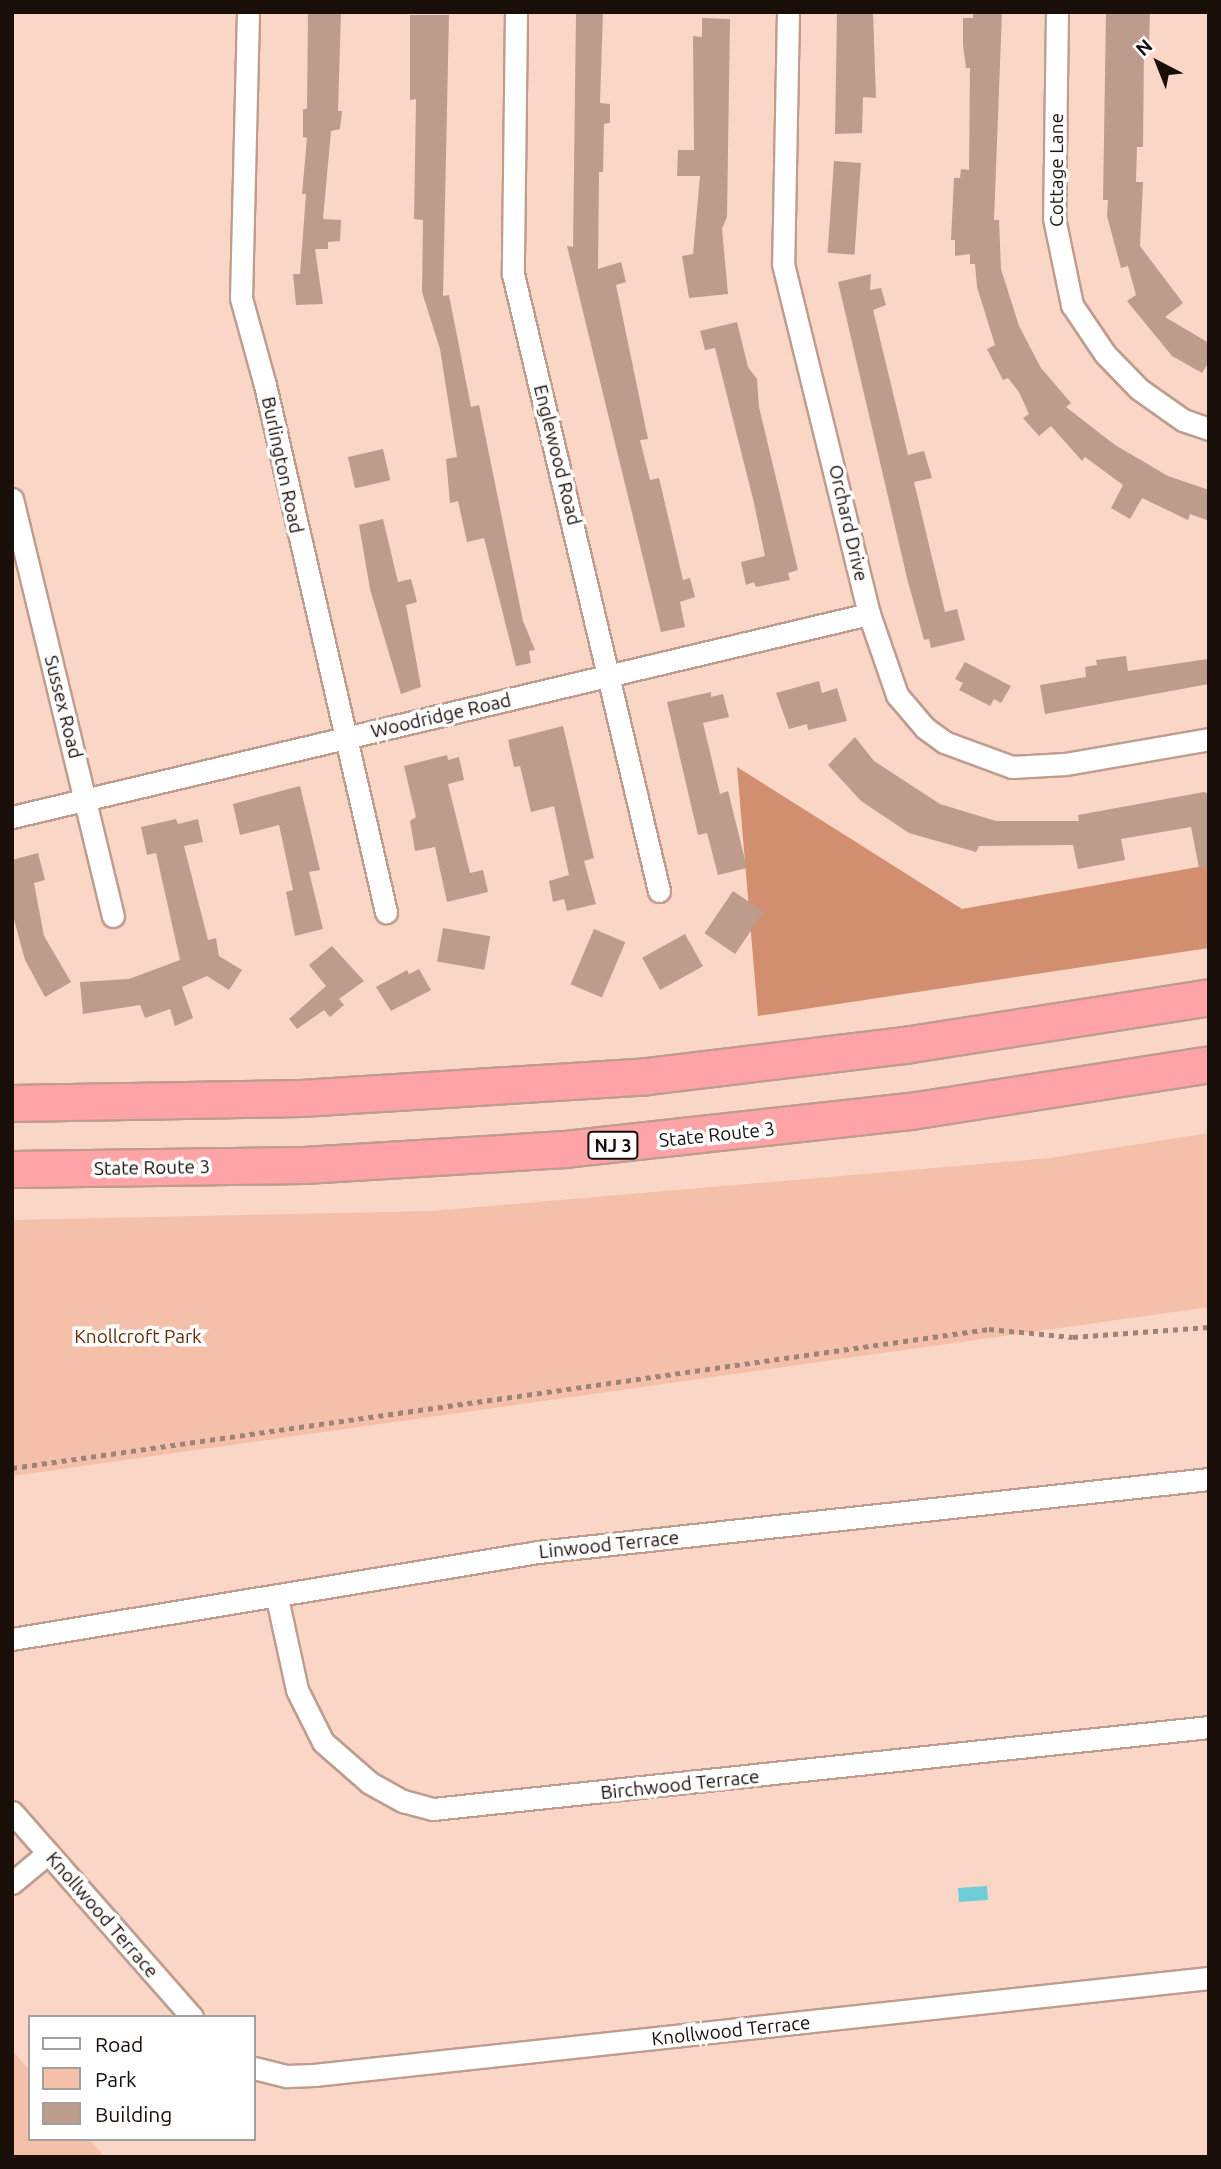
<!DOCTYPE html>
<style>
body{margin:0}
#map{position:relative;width:1221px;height:2169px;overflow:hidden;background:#fad6c6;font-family:Ubuntu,sans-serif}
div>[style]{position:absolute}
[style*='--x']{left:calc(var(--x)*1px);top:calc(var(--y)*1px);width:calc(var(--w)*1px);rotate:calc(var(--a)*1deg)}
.green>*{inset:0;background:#f4c0a9}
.forest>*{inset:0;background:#d18f70}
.water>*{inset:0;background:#6eced7;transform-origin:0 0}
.building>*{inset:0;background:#bd9c8c;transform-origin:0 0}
.path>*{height:4.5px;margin-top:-2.25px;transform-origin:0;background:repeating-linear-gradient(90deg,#9e8478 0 5px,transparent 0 10px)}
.roads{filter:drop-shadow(2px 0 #bf9d8e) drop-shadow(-2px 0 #bf9d8e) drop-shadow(0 2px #bf9d8e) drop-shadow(0 -2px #bf9d8e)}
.minor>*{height:21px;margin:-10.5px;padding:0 10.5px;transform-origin:10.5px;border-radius:10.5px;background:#fff}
.trunk>*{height:35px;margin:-17.5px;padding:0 17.5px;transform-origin:17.5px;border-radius:17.5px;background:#fea3a6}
span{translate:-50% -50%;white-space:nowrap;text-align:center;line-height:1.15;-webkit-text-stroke:7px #fff;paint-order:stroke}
.shield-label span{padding:2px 5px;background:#fff;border:2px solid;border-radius:5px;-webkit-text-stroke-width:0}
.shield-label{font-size:18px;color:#1a0e09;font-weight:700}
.street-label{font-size:19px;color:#1a0e09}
.park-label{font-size:19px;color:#662a06}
.frame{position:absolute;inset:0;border:14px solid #1a0e09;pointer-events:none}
.legend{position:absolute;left:28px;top:2015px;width:228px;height:126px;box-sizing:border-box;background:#fff;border:2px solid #a39f9d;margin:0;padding:9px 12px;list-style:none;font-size:21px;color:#1a0e09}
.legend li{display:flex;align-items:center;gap:14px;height:35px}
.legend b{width:35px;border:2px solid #a39f9d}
.north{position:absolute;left:1123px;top:28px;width:70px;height:70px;-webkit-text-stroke:5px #fff;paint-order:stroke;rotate:318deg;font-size:19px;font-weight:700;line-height:28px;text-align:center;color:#1a0e09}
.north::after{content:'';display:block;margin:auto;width:24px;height:32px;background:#1a0e09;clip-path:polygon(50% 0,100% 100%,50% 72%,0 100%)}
</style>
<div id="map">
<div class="green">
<i style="clip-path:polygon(1209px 1133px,1209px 1307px,12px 1476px,12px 1220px,432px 1211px,1050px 1158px)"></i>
<i style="clip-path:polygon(12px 2050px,30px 2071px,30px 2139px,89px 2139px,105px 2157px,12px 2157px)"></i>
</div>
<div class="forest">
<i style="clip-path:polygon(737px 767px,962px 909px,1209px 865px,1209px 948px,758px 1016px)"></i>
</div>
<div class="water">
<i style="left:987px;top:1886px;width:14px;height:29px;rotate:86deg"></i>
</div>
<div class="building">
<i style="clip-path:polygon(308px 12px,341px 12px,338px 111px,342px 111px,340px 129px,331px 131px,323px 219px,341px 220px,340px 241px,328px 242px,328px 249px,315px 249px,323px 304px,296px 305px,293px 274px,300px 274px,306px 194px,302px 194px,307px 138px,303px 137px,303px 109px,307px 109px)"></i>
<i style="clip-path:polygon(576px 12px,603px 12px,600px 103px,610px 104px,610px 123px,604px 124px,603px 172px,599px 172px,598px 269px,621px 262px,626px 282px,616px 285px,648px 439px,640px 440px,650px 480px,659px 478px,683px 580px,690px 578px,695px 597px,680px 602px,685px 627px,661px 632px,567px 246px,573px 247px)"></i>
<i style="clip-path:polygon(837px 12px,873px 12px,876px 98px,863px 97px,862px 133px,835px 134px)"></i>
<i style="clip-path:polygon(973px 12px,1002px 12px,994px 220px,999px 220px,1001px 269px,1019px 326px,1041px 368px,1071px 403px,1066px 407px,1115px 445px,1168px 476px,1209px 490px,1209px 521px,1190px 514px,1188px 520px,1142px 498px,1130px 519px,1111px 508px,1123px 485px,1085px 457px,1082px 461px,1051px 426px,1039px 436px,1023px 418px,1029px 414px,1019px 392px,1008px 378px,1003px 380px,987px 349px,995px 345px,977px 287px,975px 264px,970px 264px,970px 254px,955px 256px,955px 240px,951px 240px,954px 178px,960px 178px,961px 169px,969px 170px,970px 68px,966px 68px,963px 45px,963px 18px,973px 18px)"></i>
<i style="clip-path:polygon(1106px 12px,1150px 12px,1149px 46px,1144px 46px,1143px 147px,1137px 147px,1136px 182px,1143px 182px,1140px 246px,1183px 303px,1165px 317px,1209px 343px,1209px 362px,1202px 373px,1172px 356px,1127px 301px,1136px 295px,1128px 266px,1121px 268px,1107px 216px,1108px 200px,1103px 200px)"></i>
<i style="clip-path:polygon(410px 15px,449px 15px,443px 296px,449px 295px,471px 407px,479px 405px,523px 621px,535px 650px,529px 651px,531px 663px,516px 666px,484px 538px,467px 542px,458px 501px,450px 503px,446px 459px,457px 457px,440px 349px,422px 292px,423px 220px,414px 219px,416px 99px,410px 100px)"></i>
<i style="clip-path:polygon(702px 18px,730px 19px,727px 217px,722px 229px,728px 294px,689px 298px,682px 256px,693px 254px,700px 176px,677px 176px,678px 150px,694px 150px,693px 36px,702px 37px)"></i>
<i style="left:834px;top:161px;width:27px;height:92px;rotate:4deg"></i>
<i style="clip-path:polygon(871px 274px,870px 290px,881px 288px,886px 305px,873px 310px,908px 455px,924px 451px,932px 478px,914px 482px,945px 612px,957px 609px,965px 640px,931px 648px,929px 639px,924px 640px,907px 578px,838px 282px)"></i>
<i style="clip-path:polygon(737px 322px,748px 367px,757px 379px,759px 407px,798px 570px,788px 573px,790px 580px,756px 587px,754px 582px,746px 585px,741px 562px,765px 556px,754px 503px,715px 348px,705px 350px,700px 331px)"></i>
<i style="left:383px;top:449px;width:32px;height:36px;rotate:77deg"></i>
<i style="clip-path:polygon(383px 519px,398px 582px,411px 579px,417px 602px,406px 605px,421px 687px,401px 694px,370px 589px,359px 525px)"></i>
<i style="clip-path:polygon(1126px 656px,1128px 671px,1207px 659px,1209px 684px,1045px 714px,1040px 685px,1086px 677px,1085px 667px,1097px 665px,1096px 660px)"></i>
<i style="clip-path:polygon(965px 662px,1011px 686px,1001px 703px,994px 699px,990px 706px,959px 690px,963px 683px,955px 679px)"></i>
<i style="clip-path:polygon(819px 681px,822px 693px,837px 688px,847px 721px,808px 730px,807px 724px,789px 729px,776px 693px)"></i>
<i style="clip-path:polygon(711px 692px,711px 697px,723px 694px,729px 717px,703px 723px,720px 794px,728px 791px,747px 868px,718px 875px,707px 833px,698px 835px,667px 702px)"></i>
<i style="clip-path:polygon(563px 726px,594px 858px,584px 861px,596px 904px,567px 911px,564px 899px,553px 902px,549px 881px,569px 875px,554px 806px,531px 812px,520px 766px,514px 767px,508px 740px)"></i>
<i style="clip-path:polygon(855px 737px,874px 761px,940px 804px,996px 821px,1079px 821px,1078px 815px,1204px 792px,1209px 794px,1209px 867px,1199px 868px,1191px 827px,1121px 839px,1125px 860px,1078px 869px,1073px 845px,979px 846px,976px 852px,909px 833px,861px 801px,828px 765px)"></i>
<i style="clip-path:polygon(447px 755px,448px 760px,459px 757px,464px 780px,448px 784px,470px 873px,483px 870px,488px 892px,447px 902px,435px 847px,415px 851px,410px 821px,416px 817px,404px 766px)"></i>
<i style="clip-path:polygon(300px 786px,320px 870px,309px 872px,323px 929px,295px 936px,286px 892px,293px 890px,279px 825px,240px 835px,233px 804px)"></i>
<i style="clip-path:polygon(176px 819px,178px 824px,198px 819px,203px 842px,184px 846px,208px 940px,216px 938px,219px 956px,242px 970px,229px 990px,207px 976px,182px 987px,193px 1018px,175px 1026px,170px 1009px,145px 1018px,140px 1005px,83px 1014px,80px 982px,129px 979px,180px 960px,156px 853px,147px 855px,141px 827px)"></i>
<i style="clip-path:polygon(38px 853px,45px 880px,34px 883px,44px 936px,71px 982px,45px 997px,25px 960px,12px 912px,12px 860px)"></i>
<i style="left:733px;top:891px;width:37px;height:51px;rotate:34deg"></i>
<i style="left:443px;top:928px;width:48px;height:34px;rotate:10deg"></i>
<i style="left:594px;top:929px;width:34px;height:60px;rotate:23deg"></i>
<i style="left:685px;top:934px;width:37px;height:49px;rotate:61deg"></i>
<i style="clip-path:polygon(332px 946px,364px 981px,339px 999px,344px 1005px,330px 1017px,324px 1010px,297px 1029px,289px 1019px,326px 986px,309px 965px)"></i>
<i style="clip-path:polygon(419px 969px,431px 990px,391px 1011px,376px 987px,407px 970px,409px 974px)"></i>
</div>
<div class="path">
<i style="--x:12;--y:1468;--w:987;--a:-8.1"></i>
<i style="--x:989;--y:1329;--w:84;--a:5.4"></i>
<i style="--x:1073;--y:1337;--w:136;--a:-4.2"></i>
</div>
<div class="roads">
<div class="minor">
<i style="--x:248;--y:12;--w:286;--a:91.4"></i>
<i style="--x:241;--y:298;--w:90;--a:74.6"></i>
<i style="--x:265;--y:385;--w:541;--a:77.07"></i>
<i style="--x:516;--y:12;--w:262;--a:90.7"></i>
<i style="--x:513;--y:274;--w:634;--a:76.69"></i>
<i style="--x:788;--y:12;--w:252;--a:91.1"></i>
<i style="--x:783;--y:264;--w:360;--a:76.2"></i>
<i style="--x:869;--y:614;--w:86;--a:70.9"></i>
<i style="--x:897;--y:695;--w:43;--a:49.7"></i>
<i style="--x:925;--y:728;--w:24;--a:36"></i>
<i style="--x:944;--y:742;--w:72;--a:20.2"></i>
<i style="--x:1012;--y:767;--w:53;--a:-3.2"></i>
<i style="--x:1065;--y:764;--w:146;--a:-9.8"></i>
<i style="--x:1057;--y:12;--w:206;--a:90.8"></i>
<i style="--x:1054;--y:218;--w:89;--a:78.3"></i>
<i style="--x:1072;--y:305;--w:59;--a:56"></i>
<i style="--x:1105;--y:354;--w:49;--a:45.8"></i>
<i style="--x:1139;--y:389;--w:54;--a:35.2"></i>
<i style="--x:1183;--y:420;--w:28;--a:19"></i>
<i style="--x:12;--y:499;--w:429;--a:76.4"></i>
<i style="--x:12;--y:817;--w:881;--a:-13.33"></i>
<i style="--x:277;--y:1598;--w:94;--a:77.7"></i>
<i style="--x:297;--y:1690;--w:58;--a:63.4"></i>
<i style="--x:323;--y:1742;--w:62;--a:41.1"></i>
<i style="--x:370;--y:1783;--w:38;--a:29"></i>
<i style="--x:403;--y:1801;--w:31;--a:15"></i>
<i style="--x:433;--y:1809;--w:780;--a:-6.03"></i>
<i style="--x:12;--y:1639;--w:533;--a:-9.39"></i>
<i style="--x:538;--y:1552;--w:675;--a:-6.21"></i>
<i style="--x:12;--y:1812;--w:273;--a:48.7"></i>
<i style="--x:12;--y:1883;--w:47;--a:-39.8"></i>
<i style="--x:254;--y:2068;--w:34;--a:14"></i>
<i style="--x:287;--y:2076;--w:27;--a:-2"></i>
<i style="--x:314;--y:2075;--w:900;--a:-6.19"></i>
</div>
<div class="trunk">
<i style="--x:12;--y:1103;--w:289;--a:-1"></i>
<i style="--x:301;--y:1098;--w:347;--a:-3.6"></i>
<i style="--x:647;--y:1076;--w:259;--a:-6.9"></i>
<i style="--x:904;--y:1045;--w:309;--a:-8.9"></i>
<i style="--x:12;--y:1169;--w:292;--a:-0.8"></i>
<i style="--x:304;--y:1165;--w:261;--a:-3.5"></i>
<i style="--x:565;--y:1149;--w:347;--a:-6.3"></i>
<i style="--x:910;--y:1111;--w:303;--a:-8.9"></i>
</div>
</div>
<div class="shield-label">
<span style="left:613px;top:1145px">NJ 3</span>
</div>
<div class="street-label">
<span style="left:1057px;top:170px;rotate:-90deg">Cottage Lane</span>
<span style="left:557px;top:455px;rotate:76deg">Englewood Road</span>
<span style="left:282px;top:465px;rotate:78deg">Burlington Road</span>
<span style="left:848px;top:523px;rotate:77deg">Orchard Drive</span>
<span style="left:63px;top:707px;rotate:76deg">Sussex Road</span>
<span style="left:441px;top:716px;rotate:-13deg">Woodridge Road</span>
<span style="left:717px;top:1135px;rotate:-6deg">State Route 3</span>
<span style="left:152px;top:1168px;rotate:-1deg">State Route 3</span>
<span style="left:609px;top:1545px;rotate:-6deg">Linwood Terrace</span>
<span style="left:680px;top:1785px;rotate:-6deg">Birchwood Terrace</span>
<span style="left:102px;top:1915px;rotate:49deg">Knollwood Terrace</span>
<span style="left:731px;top:2031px;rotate:-6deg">Knollwood Terrace</span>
</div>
<div class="park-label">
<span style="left:138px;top:1337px">Knollcroft Park</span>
</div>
<div class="frame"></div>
<ul class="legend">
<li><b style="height:9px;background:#fff"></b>Road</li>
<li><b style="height:19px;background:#f4c0a9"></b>Park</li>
<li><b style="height:19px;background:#bd9c8c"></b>Building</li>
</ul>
<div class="north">N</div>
</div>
